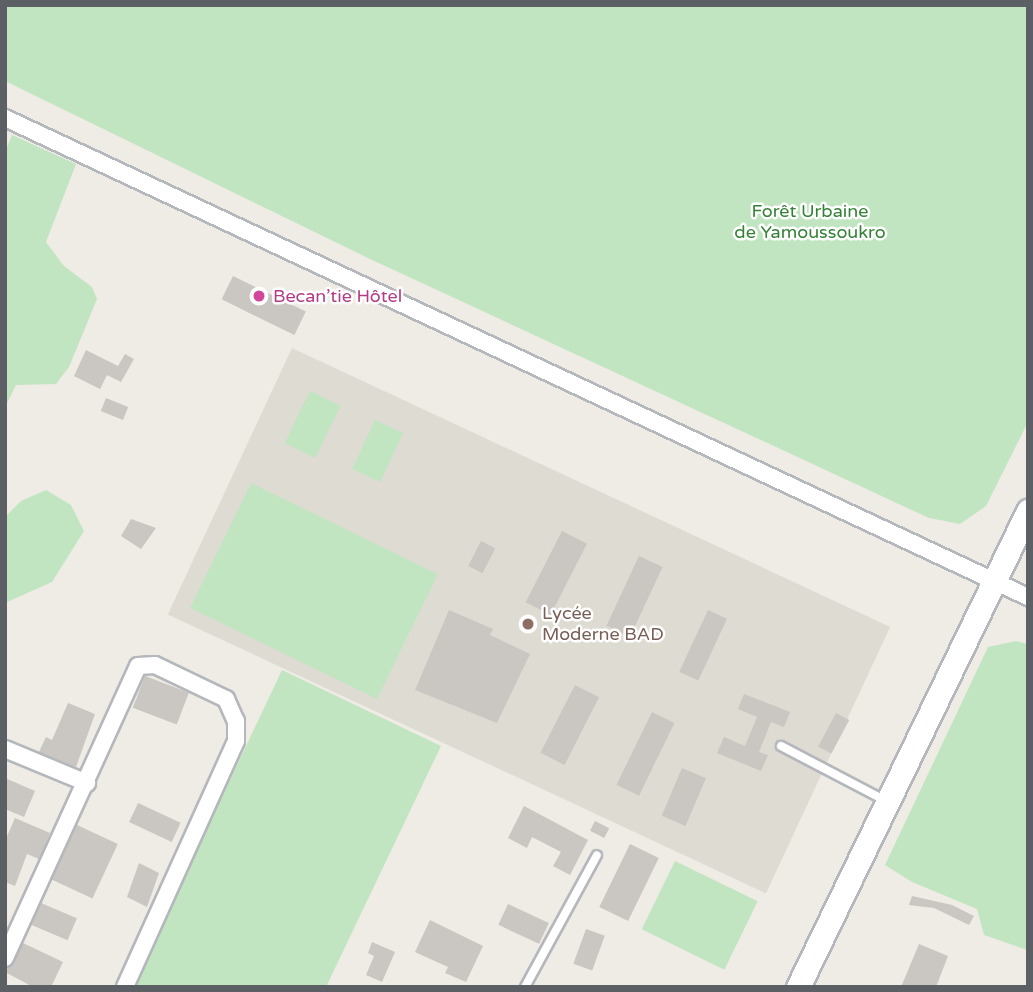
<!DOCTYPE html>
<meta charset="utf-8">
<style>
body{margin:0}
#map{position:relative;width:1033px;height:992px;overflow:hidden;background:#eeece4;font-family:"Varela Round",sans-serif}
div>[style]{position:absolute}
[style*='--x']{left:calc(var(--x)*1px);top:calc(var(--y)*1px);width:calc(var(--w)*1px);rotate:calc(var(--a)*1deg)}
.education>*{inset:0;background:#dedbd2;transform-origin:0 0}
.green>*{inset:0;background:#c2e5c1;transform-origin:0 0}
.building>*{inset:0;background:#cac6c1;transform-origin:0 0}
.roads{filter:drop-shadow(2px 0 #b4b7bb) drop-shadow(-2px 0 #b4b7bb) drop-shadow(0 2px #b4b7bb) drop-shadow(0 -2px #b4b7bb)}
.lane>*{height:8px;margin:-4px;padding:0 4px;transform-origin:4px;border-radius:4px;background:#fff}
.street>*{height:16px;margin:-8px;padding:0 8px;transform-origin:8px;border-radius:8px;background:#fff}
.secondary>*{height:23px;margin:-11.5px;padding:0 11.5px;transform-origin:11.5px;border-radius:11.5px;background:#fff}
.dots>*{width:19px;height:19px;translate:-50% -50%;box-sizing:border-box;border:4px solid #fff;border-radius:50%}
span{translate:-50% -50%;white-space:nowrap;text-align:center;line-height:1.15;-webkit-text-stroke:5px #fff;paint-order:stroke}
.park-label{font-size:18px;color:#358237}
.hotel-label{font-size:18px;color:#b23c85}
.left{translate:0 -50%;text-align:left}
.education-label{font-size:18px;color:#785e54}
.frame{position:absolute;inset:0;border:7px solid #5c6064;pointer-events:none}
</style>
<div id="map">
<div class="education">
<i style="left:292px;top:348px;width:660px;height:294px;rotate:25deg"></i>
</div>
<div class="green">
<i style="clip-path:polygon(5px 5px,1028px 5px,1028px 422px,986px 506px,960px 524px,929px 518px,370px 259px,5px 81px)"></i>
<i style="clip-path:polygon(12px 135px,76px 164px,46px 242px,64px 266px,92px 287px,97px 299px,69px 367px,56px 384px,16px 385px,5px 407px,5px 152px)"></i>
<i style="left:310px;top:391px;width:34px;height:58px;rotate:26deg"></i>
<i style="left:375px;top:420px;width:31px;height:54px;rotate:25deg"></i>
<i style="left:251px;top:483px;width:208px;height:139px;rotate:26deg"></i>
<i style="clip-path:polygon(46px 490px,71px 505px,84px 531px,52px 582px,5px 603px,5px 517px,21px 501px)"></i>
<i style="clip-path:polygon(1016px 641px,1028px 644px,1027px 950px,984px 935px,977px 909px,912px 882px,885px 865px,988px 647px)"></i>
<i style="clip-path:polygon(282px 670px,441px 746px,326px 987px,132px 987px)"></i>
<i style="left:675px;top:861px;width:92px;height:76px;rotate:26deg"></i>
</div>
<div class="building">
<i style="left:233px;top:276px;width:81px;height:26px;rotate:26deg"></i>
<i style="clip-path:polygon(86px 350px,118px 366px,125px 354px,134px 359px,121px 382px,107px 375px,100px 389px,74px 376px)"></i>
<i style="left:106px;top:398px;width:24px;height:14px;rotate:22deg"></i>
<i style="clip-path:polygon(131px 519px,156px 528px,141px 549px,121px 536px)"></i>
<i style="left:562px;top:531px;width:28px;height:80px;rotate:27deg"></i>
<i style="left:481px;top:541px;width:16px;height:28px;rotate:27deg"></i>
<i style="left:639px;top:556px;width:26px;height:77px;rotate:25deg"></i>
<i style="clip-path:polygon(449px 610px,493px 629px,490px 635px,530px 654px,497px 723px,415px 690px)"></i>
<i style="left:708px;top:610px;width:21px;height:68px;rotate:25deg"></i>
<i style="left:145px;top:676px;width:47px;height:34px;rotate:21deg"></i>
<i style="left:575px;top:685px;width:27px;height:76px;rotate:27deg"></i>
<i style="clip-path:polygon(744px 694px,790px 712px,784px 727px,771px 722px,759px 752px,768px 755px,761px 771px,717px 753px,724px 737px,745px 746px,757px 717px,738px 709px)"></i>
<i style="clip-path:polygon(68px 703px,95px 714px,76px 767px,39px 752px,46px 737px,52px 740px)"></i>
<i style="left:652px;top:712px;width:25px;height:81px;rotate:26deg"></i>
<i style="left:836px;top:713px;width:15px;height:38px;rotate:28deg"></i>
<i style="left:682px;top:768px;width:26px;height:52px;rotate:23deg"></i>
<i style="clip-path:polygon(5px 778px,35px 791px,24px 817px,5px 809px)"></i>
<i style="left:138px;top:803px;width:47px;height:21px;rotate:25deg"></i>
<i style="clip-path:polygon(524px 806px,588px 840px,570px 875px,553px 866px,561px 852px,532px 837px,527px 848px,508px 838px)"></i>
<i style="clip-path:polygon(15px 818px,50px 833px,39px 859px,27px 854px,15px 886px,5px 882px,5px 841px)"></i>
<i style="left:595px;top:821px;width:16px;height:11px;rotate:27deg"></i>
<i style="left:77px;top:825px;width:45px;height:60px;rotate:25deg"></i>
<i style="left:630px;top:844px;width:32px;height:70px;rotate:26deg"></i>
<i style="clip-path:polygon(139px 863px,159px 873px,147px 907px,127px 897px)"></i>
<i style="clip-path:polygon(912px 896px,952px 905px,974px 916px,969px 925px,934px 908px,909px 905px)"></i>
<i style="left:41px;top:903px;width:39px;height:24px;rotate:23deg"></i>
<i style="left:508px;top:904px;width:45px;height:23px;rotate:25deg"></i>
<i style="clip-path:polygon(430px 920px,483px 946px,466px 982px,445px 973px,448px 967px,415px 952px)"></i>
<i style="left:586px;top:929px;width:20px;height:37px;rotate:20deg"></i>
<i style="clip-path:polygon(372px 942px,395px 952px,382px 982px,366px 975px,374px 956px,368px 953px)"></i>
<i style="clip-path:polygon(23px 943px,63px 962px,51px 987px,33px 987px,5px 972px)"></i>
<i style="clip-path:polygon(919px 944px,948px 956px,936px 987px,901px 987px)"></i>
</div>
<div class="roads">
<div class="lane">
<i style="--x:781;--y:746;--w:119;--a:27.6"></i>
<i style="--x:525;--y:987;--w:150;--a:-61.4"></i>
</div>
<div class="street">
<i style="--x:5;--y:118;--w:1130;--a:25.09"></i>
<i style="--x:5;--y:749;--w:89;--a:22.5"></i>
<i style="--x:5;--y:958;--w:321;--a:-65.5"></i>
<i style="--x:138;--y:666;--w:17;--a:-3"></i>
<i style="--x:155;--y:665;--w:79;--a:25.6"></i>
<i style="--x:226;--y:699;--w:24;--a:66"></i>
<i style="--x:236;--y:721;--w:20;--a:90"></i>
<i style="--x:236;--y:741;--w:270;--a:114.3"></i>
</div>
<div class="secondary">
<i style="--x:798;--y:987;--w:529;--a:-64.21"></i>
</div>
</div>
<div class="dots">
<i style="left:259px;top:296px;background:#d1479c"></i>
<i style="left:528px;top:624px;background:#8d6e63"></i>
</div>
<div class="park-label">
<span style="left:810px;top:222px">Forêt Urbaine<br>de Yamoussoukro</span>
</div>
<div class="hotel-label">
<span class="left" style="left:273px;top:296px">Becan’tie Hôtel</span>
</div>
<div class="education-label">
<span class="left" style="left:542px;top:624px">Lycée<br>Moderne BAD</span>
</div>
<div class="frame"></div>
</div>
